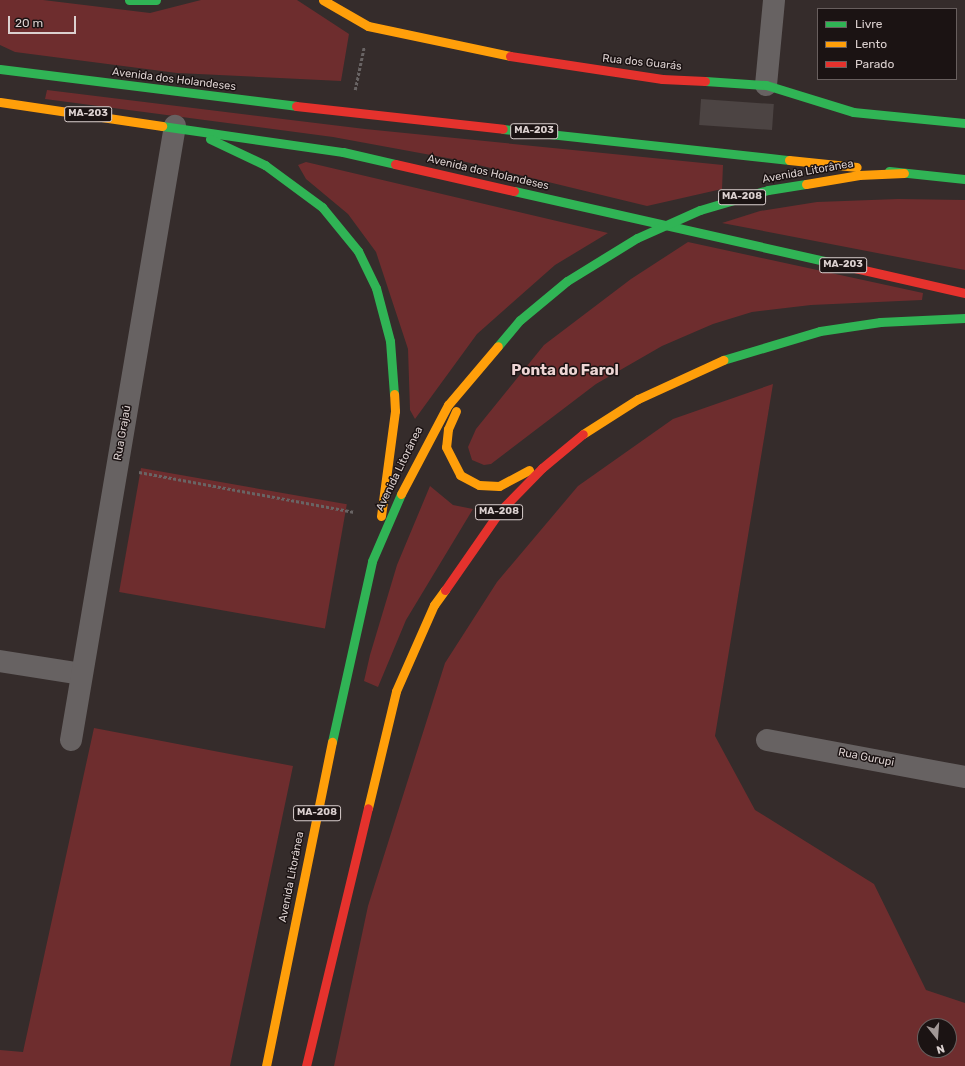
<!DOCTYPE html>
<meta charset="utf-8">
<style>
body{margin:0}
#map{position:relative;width:965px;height:1066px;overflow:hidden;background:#352c2b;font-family:Rubik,sans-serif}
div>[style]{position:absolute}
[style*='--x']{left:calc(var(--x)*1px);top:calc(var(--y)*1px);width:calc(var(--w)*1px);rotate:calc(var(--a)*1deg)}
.green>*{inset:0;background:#6e2d2e;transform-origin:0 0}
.building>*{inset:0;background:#4c4443;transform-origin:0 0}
.path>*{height:2.5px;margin-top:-1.25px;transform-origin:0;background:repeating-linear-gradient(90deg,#696464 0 3px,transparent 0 5px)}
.street>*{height:22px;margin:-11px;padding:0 11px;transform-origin:11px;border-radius:11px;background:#676262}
.fast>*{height:9px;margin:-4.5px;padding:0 4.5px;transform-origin:4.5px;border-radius:4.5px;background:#30b455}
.slow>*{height:9px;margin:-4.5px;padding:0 4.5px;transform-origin:4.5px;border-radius:4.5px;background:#ff9f0a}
.jam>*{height:9px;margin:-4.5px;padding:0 4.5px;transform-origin:4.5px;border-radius:4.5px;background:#e5322d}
span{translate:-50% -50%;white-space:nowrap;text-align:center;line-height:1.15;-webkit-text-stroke:3px #1b1313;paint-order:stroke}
.shield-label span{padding:1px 3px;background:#1b1313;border:1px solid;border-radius:3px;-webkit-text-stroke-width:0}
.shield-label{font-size:10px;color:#dbd0cf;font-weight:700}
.street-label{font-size:11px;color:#dbd0cf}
.district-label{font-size:15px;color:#edd5d4;font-weight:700}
.legend{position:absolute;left:817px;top:8px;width:140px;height:72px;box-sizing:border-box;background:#1b1313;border:1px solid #685f5e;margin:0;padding:5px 7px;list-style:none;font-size:12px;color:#dbd0cf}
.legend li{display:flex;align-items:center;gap:8px;height:20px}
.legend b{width:20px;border:1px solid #685f5e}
.north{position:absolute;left:917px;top:1018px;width:40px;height:40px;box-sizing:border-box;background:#1b1313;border:1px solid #685f5e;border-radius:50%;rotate:163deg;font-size:11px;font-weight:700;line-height:16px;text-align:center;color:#dbd0cf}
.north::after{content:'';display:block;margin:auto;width:14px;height:18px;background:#a19796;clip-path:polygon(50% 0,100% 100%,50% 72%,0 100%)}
.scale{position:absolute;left:8px;top:16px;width:68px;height:18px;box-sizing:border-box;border:2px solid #dbd0cf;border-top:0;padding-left:5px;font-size:12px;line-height:14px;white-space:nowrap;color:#dbd0cf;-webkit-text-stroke:3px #1b1313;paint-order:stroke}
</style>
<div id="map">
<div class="green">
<i style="clip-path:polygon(0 0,43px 0,150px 13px,201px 0,297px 0,349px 34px,341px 81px,177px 73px,15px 52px,0 45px)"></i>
<i style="clip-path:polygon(47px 90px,365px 129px,723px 165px,722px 189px,647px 206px,458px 160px,333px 137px,45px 99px)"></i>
<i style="clip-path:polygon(306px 162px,608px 233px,555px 265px,477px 334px,415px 419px,410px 410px,408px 349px,376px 252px,348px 214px,306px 179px,298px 165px)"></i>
<i style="clip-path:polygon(898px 199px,965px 200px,965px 270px,722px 223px,760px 211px,817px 202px)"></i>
<i style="clip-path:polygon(688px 242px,923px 293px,922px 300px,811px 305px,752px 312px,713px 324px,662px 346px,596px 384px,491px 464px,484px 465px,472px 460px,468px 447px,476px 429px,544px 345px,631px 279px)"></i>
<i style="clip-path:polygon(evenodd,773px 384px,715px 736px,755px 810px,874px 884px,926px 990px,965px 1003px,965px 1066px,334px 1066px,368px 906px,445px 663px,497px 582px,578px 486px,673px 419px,773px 384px,925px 1026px,949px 1026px,949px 1050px,925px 1050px,925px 1026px)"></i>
<i style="left:141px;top:468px;width:209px;height:126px;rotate:10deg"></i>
<i style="clip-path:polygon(430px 486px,453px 505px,473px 509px,406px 620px,378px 687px,364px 681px,370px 655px,397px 565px)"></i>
<i style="clip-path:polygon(94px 728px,293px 766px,230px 1066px,0 1066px,0 1050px,23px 1052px)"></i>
</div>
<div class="building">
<i style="left:701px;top:99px;width:73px;height:26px;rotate:4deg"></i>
</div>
<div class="path">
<i style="--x:355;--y:90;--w:44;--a:-78.2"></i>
<i style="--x:139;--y:472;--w:219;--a:10.5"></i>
</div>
<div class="street">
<i style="--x:766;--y:85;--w:85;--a:-84.6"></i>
<i style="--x:0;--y:661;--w:82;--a:9.1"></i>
<i style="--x:71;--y:740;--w:623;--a:-80.39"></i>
<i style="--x:767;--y:740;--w:201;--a:10.6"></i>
</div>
<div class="fast">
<i style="--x:129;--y:0;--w:27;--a:0"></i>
<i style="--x:0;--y:69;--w:298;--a:7.1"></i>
<i style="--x:705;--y:81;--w:61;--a:3.8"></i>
<i style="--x:766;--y:85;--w:91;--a:17.2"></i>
<i style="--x:853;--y:112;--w:113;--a:5.6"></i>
<i style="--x:162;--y:126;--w:183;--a:8.2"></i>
<i style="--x:343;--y:152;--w:53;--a:13"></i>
<i style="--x:503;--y:129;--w:288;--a:6.2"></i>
<i style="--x:210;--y:139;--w:61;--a:25.3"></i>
<i style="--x:265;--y:165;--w:71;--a:36.4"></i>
<i style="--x:322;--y:207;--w:57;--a:50.7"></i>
<i style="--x:358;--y:251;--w:41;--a:64.1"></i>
<i style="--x:376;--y:288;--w:55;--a:75.2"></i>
<i style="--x:390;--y:341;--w:53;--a:85.7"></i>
<i style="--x:889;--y:171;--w:76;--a:6"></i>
<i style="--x:514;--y:191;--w:340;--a:12.7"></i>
<i style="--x:498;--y:346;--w:34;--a:-50"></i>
<i style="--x:520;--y:320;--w:61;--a:-39.7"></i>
<i style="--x:567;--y:281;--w:82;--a:-31.6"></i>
<i style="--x:637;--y:238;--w:69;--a:-24"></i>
<i style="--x:700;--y:210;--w:71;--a:-16.4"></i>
<i style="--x:768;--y:190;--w:38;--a:-9"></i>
<i style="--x:723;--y:360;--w:101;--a:-16.6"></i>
<i style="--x:820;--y:331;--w:61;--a:-8.5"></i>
<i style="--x:880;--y:322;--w:85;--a:-2.7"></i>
<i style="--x:332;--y:742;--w:185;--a:-77.5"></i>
<i style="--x:372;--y:561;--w:73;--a:-66.6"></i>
</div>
<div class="slow">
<i style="--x:323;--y:0;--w:52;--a:30"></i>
<i style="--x:368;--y:26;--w:145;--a:11.9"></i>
<i style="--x:0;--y:102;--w:164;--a:8.4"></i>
<i style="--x:789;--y:160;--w:68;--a:5.9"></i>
<i style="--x:806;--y:184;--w:54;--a:-9.6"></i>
<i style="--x:859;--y:175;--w:45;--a:-2.5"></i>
<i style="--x:456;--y:411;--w:20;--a:114"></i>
<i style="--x:448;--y:429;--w:18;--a:96"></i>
<i style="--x:446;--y:447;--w:31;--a:63"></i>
<i style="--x:460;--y:475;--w:21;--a:28"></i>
<i style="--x:479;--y:485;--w:20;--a:3"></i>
<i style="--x:499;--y:486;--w:34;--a:-28"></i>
<i style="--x:583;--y:434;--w:65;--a:-32.5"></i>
<i style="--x:638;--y:399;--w:94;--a:-24.6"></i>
<i style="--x:401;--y:494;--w:101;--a:-62.2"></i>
<i style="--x:448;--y:405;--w:77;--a:-49.7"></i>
<i style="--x:381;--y:516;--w:106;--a:-82.4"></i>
<i style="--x:395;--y:411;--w:17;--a:-93"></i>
<i style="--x:368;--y:808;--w:120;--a:-76.5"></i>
<i style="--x:396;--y:691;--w:94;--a:-66.2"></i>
<i style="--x:434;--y:605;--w:19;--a:-54"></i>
<i style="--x:266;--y:1066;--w:331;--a:-78.5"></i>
</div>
<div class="jam">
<i style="--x:510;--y:56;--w:154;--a:8.6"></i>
<i style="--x:662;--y:79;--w:43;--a:2.7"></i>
<i style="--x:296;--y:106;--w:208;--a:6.3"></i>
<i style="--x:395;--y:164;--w:122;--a:12.8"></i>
<i style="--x:846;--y:266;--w:122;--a:12.8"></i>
<i style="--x:445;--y:590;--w:96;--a:-55.2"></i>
<i style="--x:500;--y:511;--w:60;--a:-45.7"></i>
<i style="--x:542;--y:468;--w:53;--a:-39.7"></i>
<i style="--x:306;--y:1066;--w:265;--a:-76.5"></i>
</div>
<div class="shield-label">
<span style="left:88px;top:114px">MA-203</span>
<span style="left:534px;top:131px">MA-203</span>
<span style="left:742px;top:197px">MA-208</span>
<span style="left:843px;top:265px">MA-203</span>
<span style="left:499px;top:512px">MA-208</span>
<span style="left:317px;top:813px">MA-208</span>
</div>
<div class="street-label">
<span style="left:642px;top:63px;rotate:6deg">Rua dos Guarás</span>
<span style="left:174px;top:80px;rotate:7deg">Avenida dos Holandeses</span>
<span style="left:808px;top:172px;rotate:-10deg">Avenida Litorânea</span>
<span style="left:488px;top:173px;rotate:13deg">Avenida dos Holandeses</span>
<span style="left:123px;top:433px;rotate:-80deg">Rua Grajaú</span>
<span style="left:400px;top:469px;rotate:-64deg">Avenida Litorânea</span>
<span style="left:866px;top:758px;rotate:11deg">Rua Gurupi</span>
<span style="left:292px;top:877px;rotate:-79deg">Avenida Litorânea</span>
</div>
<div class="district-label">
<span style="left:565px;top:371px">Ponta do Farol</span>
</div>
<ul class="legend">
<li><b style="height:5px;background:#30b455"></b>Livre</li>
<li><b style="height:5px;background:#ff9f0a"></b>Lento</li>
<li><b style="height:5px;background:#e5322d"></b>Parado</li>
</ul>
<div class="north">N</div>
<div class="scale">20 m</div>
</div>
